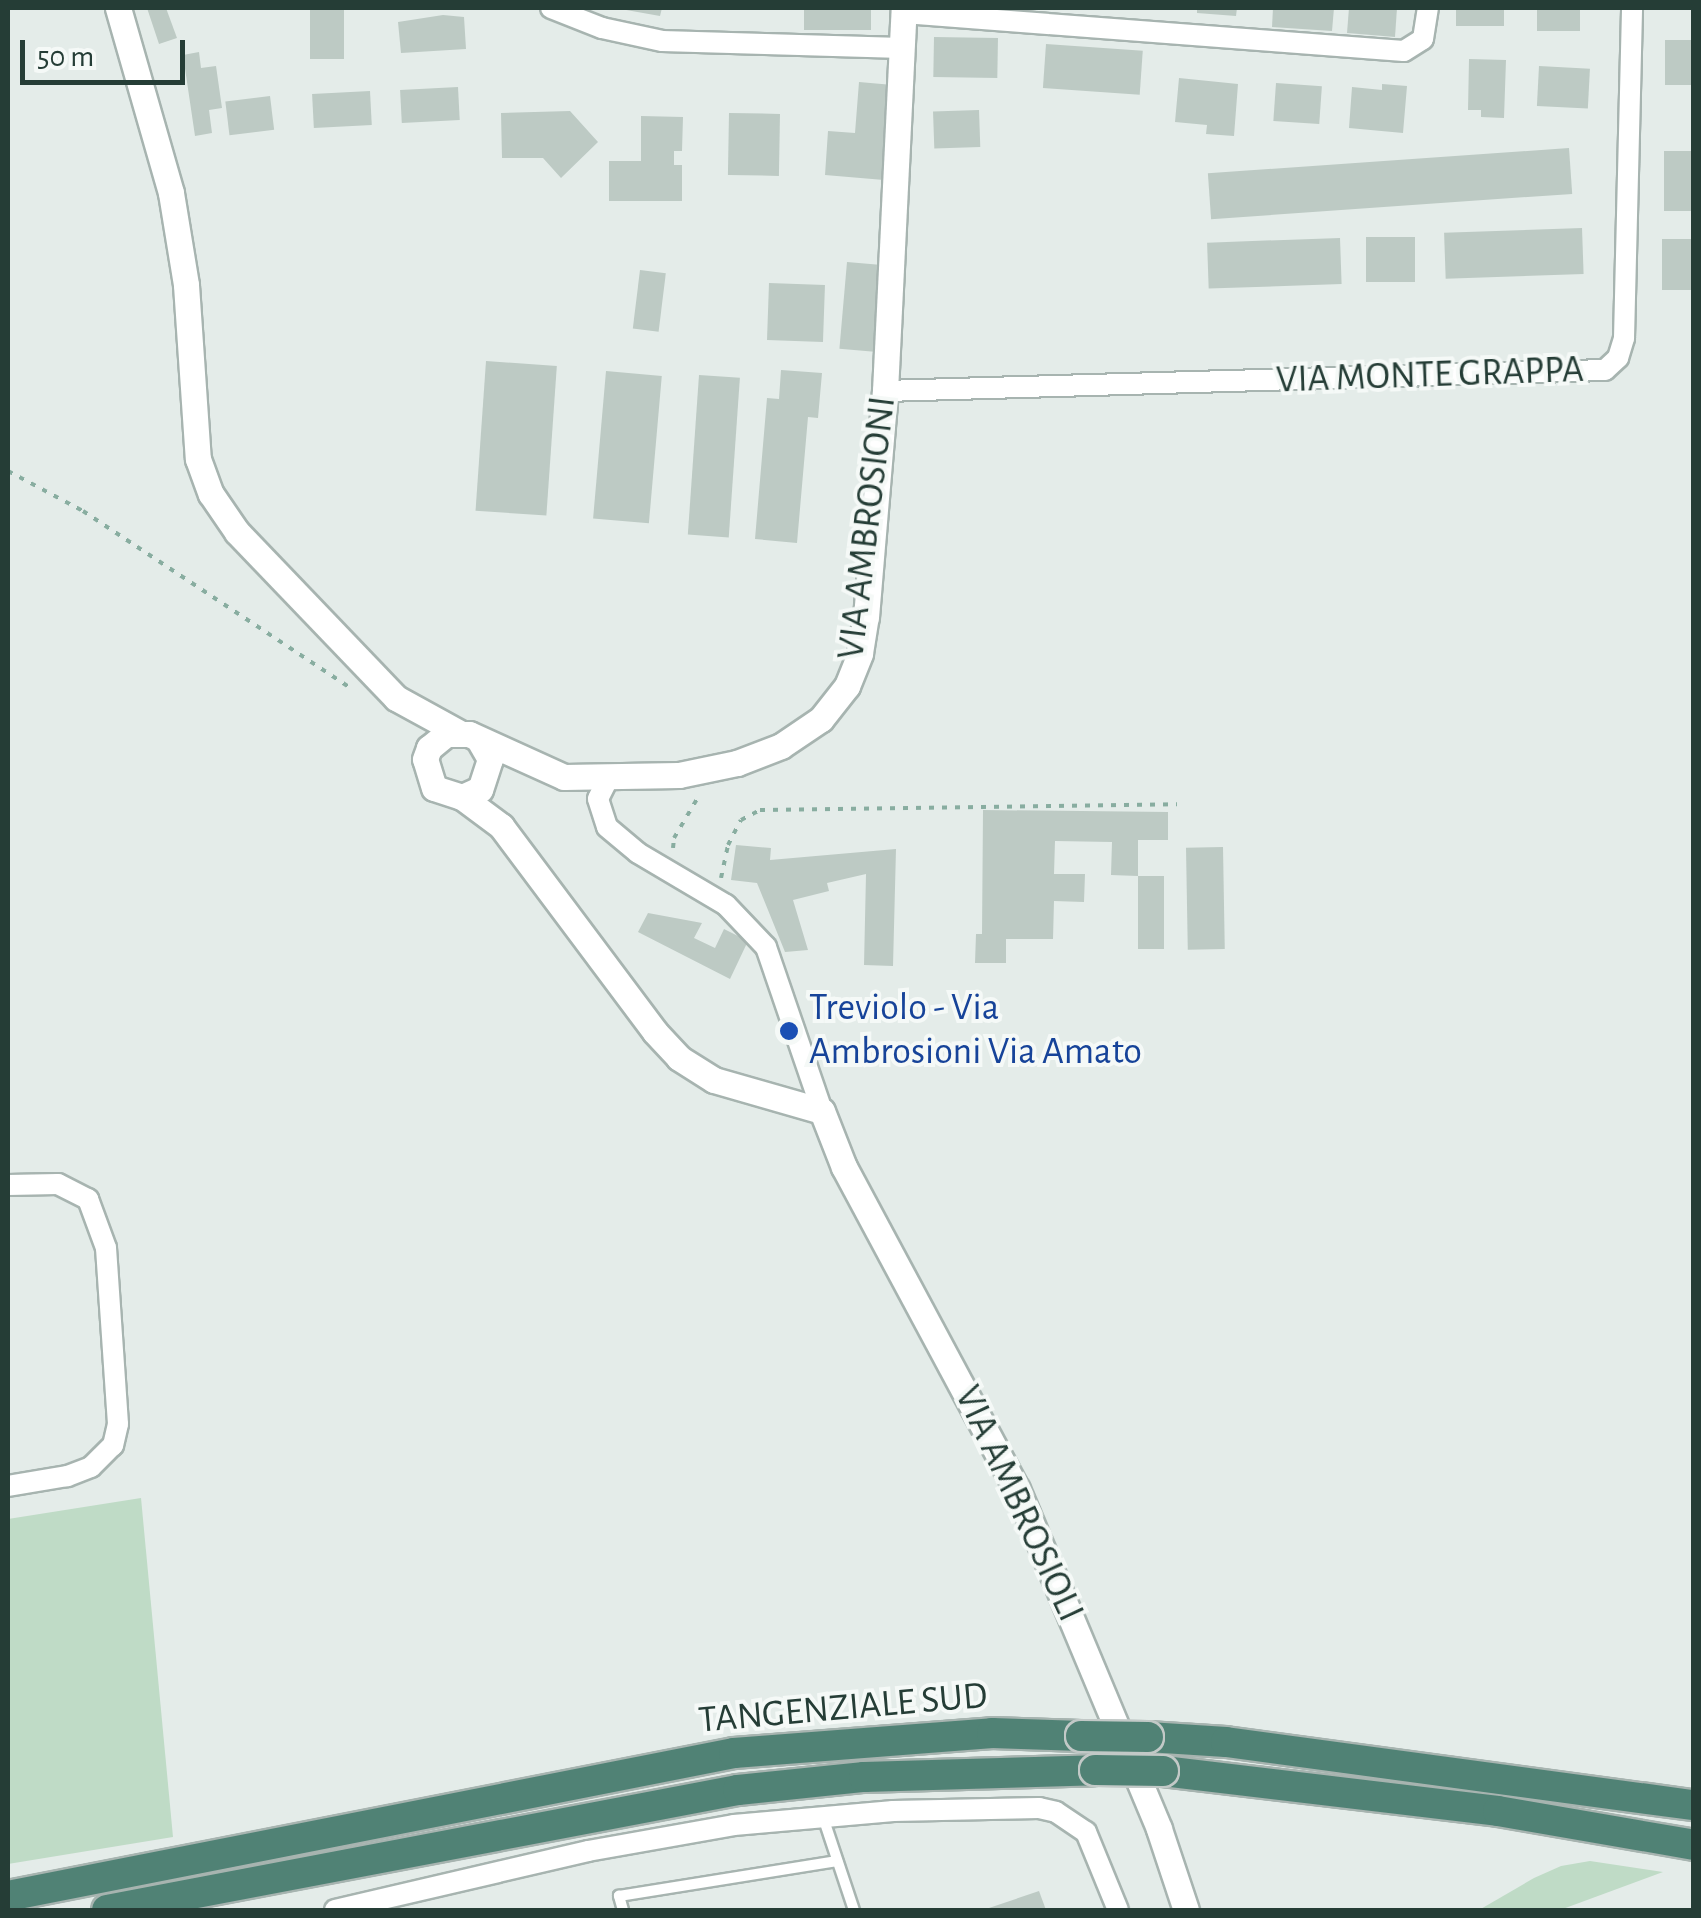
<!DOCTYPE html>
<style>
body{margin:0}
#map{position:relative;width:1701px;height:1918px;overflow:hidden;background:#e4ece9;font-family:"Alegreya Sans",sans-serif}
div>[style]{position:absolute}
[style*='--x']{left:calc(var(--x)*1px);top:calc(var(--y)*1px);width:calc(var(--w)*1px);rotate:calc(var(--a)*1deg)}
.green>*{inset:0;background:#bfdbc6}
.building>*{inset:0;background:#bdcac4;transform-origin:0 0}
.path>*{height:4px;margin-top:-2px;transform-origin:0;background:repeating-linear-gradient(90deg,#88ada0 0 5px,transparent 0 13px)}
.roads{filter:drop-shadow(2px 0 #a7b4b0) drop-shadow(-2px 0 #a7b4b0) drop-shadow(0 2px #a7b4b0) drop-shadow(0 -2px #a7b4b0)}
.service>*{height:10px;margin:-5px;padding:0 5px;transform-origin:5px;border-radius:5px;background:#fff}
.minor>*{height:20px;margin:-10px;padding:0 10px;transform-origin:10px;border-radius:10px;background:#fff}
.tertiary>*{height:25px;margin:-12.5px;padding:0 12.5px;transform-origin:12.5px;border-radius:12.5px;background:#fff}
.trunk>*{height:30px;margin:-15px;padding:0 15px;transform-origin:15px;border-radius:15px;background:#508275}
.bridges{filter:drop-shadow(2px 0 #c2c9c7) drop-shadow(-2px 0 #c2c9c7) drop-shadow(0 2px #c2c9c7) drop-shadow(0 -2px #c2c9c7)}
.trunk-bridge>*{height:30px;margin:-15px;padding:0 15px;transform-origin:15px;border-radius:15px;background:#508275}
.dots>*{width:28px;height:28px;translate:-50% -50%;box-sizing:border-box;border:5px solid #f5f9f7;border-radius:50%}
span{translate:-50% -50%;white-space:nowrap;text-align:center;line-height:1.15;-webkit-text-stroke:8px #f5f9f7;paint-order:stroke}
.street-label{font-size:38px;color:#253d36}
.transit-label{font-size:38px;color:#164399}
.left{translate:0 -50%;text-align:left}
.frame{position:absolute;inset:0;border:10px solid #253d36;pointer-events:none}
.scale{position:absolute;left:20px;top:40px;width:165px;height:45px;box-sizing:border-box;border:5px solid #253d36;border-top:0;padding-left:12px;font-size:30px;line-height:35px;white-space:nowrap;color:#253d36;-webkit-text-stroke:8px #f5f9f7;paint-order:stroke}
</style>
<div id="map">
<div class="green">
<i style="clip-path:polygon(141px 1498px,173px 1837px,8px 1864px,8px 1519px)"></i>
<i style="clip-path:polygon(1590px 1861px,1663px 1872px,1560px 1910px,1479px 1910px,1534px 1878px,1561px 1866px)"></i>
</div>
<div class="building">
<i style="clip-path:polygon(147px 8px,166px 8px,177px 38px,159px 44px)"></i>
<i style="left:310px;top:8px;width:34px;height:51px"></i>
<i style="clip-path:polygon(615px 8px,662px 8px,660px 16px)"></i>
<i style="left:804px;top:8px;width:67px;height:22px"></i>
<i style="clip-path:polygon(1197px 8px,1237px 8px,1236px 16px,1197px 13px)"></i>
<i style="clip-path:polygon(1273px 8px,1334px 8px,1332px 31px,1272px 27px)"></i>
<i style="clip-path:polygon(1349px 8px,1397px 8px,1395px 37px,1347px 33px)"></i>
<i style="left:1456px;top:8px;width:48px;height:18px"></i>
<i style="left:1537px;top:8px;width:43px;height:23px"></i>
<i style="clip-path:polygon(443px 15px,464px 17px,466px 49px,401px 53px,398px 22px)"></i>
<i style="left:934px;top:37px;width:64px;height:40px;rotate:1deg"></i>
<i style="left:1665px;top:40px;width:29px;height:45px"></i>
<i style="left:1046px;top:44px;width:97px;height:44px;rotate:4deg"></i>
<i style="clip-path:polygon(199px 52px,201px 68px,216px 66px,222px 108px,209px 110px,212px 133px,195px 136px,183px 55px)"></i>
<i style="clip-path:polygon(1469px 59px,1506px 60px,1504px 118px,1481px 117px,1481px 110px,1468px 110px)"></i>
<i style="left:1539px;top:66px;width:51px;height:40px;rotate:3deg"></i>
<i style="clip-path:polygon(1179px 78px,1238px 84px,1234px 136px,1206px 134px,1207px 125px,1175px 122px)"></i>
<i style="clip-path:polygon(859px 82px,893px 85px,884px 180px,825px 175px,828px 131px,855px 133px)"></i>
<i style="left:1276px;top:83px;width:46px;height:38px;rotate:4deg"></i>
<i style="clip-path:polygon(1382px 84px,1407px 86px,1403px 133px,1349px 128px,1352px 87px,1382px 90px)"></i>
<i style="left:458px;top:87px;width:33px;height:58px;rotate:87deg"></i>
<i style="left:370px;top:91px;width:34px;height:58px;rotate:87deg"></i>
<i style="left:270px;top:96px;width:34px;height:45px;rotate:83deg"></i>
<i style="left:979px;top:110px;width:37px;height:46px;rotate:88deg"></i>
<i style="clip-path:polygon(570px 111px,598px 142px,561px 178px,543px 158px,502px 158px,501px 113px)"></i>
<i style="left:729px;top:113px;width:51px;height:62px;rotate:1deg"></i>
<i style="clip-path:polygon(641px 116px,683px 117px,682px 151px,674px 151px,674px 165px,682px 165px,682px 201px,609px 201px,609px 161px,641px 161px)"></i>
<i style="left:1569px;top:148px;width:46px;height:362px;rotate:86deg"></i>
<i style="left:1664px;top:151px;width:30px;height:60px"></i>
<i style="left:1582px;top:228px;width:46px;height:138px;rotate:88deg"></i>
<i style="left:1415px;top:237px;width:45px;height:49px;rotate:90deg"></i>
<i style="left:1340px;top:238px;width:46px;height:133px;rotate:88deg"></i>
<i style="left:1662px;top:239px;width:32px;height:51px"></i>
<i style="left:847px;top:262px;width:35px;height:87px;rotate:5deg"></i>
<i style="left:640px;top:270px;width:26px;height:59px;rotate:7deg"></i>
<i style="left:769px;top:283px;width:56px;height:57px;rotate:2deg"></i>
<i style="left:486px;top:361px;width:71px;height:150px;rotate:4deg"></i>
<i style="clip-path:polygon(781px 370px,822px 373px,818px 418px,808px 417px,797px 543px,755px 539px,767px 398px,779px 399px)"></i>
<i style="left:606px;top:371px;width:56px;height:148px;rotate:5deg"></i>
<i style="left:699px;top:375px;width:41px;height:160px;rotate:4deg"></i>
<i style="clip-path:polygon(983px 810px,1168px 812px,1168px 840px,1138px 840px,1138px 876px,1111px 875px,1112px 842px,1055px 841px,1054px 874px,1085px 874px,1084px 902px,1054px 901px,1053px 939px,1006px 939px,1006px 963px,975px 963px,976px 934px,982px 934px)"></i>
<i style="clip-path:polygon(736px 845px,771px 848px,770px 860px,896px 849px,893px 966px,864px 965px,866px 874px,827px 883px,829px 891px,793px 900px,808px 950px,785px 952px,757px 883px,731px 880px)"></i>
<i style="left:1223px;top:847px;width:102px;height:37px;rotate:89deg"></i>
<i style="left:1138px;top:876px;width:26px;height:73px"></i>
<i style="clip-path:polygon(648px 913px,702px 923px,694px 938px,715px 948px,724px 929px,748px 941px,730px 979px,638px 932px)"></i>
<i style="clip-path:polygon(1039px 1891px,1046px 1910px,983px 1910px)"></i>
</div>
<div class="path">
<i style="--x:8;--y:471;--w:85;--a:28.1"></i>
<i style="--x:83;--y:511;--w:323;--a:33.5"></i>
<i style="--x:673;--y:848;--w:10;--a:-84"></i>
<i style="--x:674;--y:838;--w:51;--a:-59.4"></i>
<i style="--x:721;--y:878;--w:34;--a:-78"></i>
<i style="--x:728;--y:845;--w:28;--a:-63"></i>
<i style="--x:741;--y:820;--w:21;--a:-28"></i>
<i style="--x:760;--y:810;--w:417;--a:-0.8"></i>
</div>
<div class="roads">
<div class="service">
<i style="--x:823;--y:1817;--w:98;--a:71.6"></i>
<i style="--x:623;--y:1910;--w:15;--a:-106"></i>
<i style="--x:619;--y:1896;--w:221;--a:-9.1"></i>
</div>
<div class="minor">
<i style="--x:551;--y:8;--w:55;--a:21.4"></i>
<i style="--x:602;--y:28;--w:61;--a:12.2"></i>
<i style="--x:662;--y:41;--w:240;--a:1.7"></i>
<i style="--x:904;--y:13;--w:501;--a:4.35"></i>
<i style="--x:1404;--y:51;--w:22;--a:-32"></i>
<i style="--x:1423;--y:39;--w:31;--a:-81"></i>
<i style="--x:885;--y:391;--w:720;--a:-1.67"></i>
<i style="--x:1605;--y:370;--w:18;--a:-43"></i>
<i style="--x:1618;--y:358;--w:21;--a:-73"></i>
<i style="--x:1624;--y:338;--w:330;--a:-88.6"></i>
<i style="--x:608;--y:779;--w:22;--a:117"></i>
<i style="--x:598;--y:799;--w:29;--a:72"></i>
<i style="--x:607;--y:827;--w:40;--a:40"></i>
<i style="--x:638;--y:853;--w:102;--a:30.6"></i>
<i style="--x:726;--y:905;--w:58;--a:46.4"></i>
<i style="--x:766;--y:947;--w:173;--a:71.1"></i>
<i style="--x:8;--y:1185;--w:50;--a:-1.1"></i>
<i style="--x:58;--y:1184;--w:34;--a:27"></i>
<i style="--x:88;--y:1199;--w:52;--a:69.8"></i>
<i style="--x:106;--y:1248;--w:176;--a:86.1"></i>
<i style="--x:118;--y:1424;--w:22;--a:103"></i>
<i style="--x:113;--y:1445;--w:31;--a:135"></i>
<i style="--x:91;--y:1467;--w:26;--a:159"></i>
<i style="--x:67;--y:1476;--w:60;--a:170.4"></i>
<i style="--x:335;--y:1910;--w:260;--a:-13.1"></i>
<i style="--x:588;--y:1851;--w:148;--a:-10.1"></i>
<i style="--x:734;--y:1825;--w:160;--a:-5"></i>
<i style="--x:893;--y:1811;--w:146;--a:-1.2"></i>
<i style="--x:1039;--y:1808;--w:17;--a:13"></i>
<i style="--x:1056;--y:1812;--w:36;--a:34"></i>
<i style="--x:1086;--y:1832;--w:84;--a:67.7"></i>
</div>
<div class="tertiary">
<i style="--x:118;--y:8;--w:192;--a:74"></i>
<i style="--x:171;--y:193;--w:93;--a:80.7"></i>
<i style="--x:186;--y:285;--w:174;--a:86.1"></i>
<i style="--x:198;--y:459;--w:37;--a:70"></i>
<i style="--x:211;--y:494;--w:46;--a:55.6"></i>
<i style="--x:237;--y:532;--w:230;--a:46.2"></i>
<i style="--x:396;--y:698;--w:71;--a:28.7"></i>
<i style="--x:479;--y:740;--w:22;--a:60"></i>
<i style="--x:490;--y:759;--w:32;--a:108"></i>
<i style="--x:480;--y:789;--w:20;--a:156"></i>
<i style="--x:462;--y:797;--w:29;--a:-162"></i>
<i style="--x:434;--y:788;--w:30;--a:-107"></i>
<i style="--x:425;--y:759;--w:12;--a:-70"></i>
<i style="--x:429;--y:748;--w:22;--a:-39"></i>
<i style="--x:446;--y:734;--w:23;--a:0"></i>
<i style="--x:469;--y:734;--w:104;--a:24.4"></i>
<i style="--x:564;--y:777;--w:115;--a:-1"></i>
<i style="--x:679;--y:775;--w:59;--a:-11.7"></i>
<i style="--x:737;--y:763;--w:47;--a:-21.1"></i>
<i style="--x:781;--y:746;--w:48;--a:-34"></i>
<i style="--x:821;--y:719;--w:42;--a:-51.8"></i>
<i style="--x:847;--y:686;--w:35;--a:-68"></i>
<i style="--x:860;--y:653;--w:36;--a:-81"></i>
<i style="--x:866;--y:617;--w:227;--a:-85.2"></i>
<i style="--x:885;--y:391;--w:383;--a:-87.2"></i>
<i style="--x:462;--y:797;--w:49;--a:36.6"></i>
<i style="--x:501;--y:826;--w:257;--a:53.2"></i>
<i style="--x:655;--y:1032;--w:35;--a:47"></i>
<i style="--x:679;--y:1058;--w:41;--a:32.2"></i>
<i style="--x:714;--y:1080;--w:112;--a:16"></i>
<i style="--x:822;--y:1111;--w:60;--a:68.6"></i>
<i style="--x:844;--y:1167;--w:366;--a:61.8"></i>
<i style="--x:1017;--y:1489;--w:368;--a:67.3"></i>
<i style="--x:1159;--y:1829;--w:85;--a:71.6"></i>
</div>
<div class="trunk">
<i style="--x:1148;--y:1737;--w:78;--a:3.7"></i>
<i style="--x:1226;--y:1742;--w:472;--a:7.7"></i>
<i style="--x:1163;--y:1771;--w:337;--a:6.8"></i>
<i style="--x:1498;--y:1811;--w:199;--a:9.8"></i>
<i style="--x:8;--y:1896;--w:740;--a:-11.14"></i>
<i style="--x:734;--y:1753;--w:259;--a:-4.4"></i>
<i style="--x:992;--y:1733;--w:89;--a:1.9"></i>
<i style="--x:107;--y:1910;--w:642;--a:-10.77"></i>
<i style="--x:738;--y:1790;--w:127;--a:-5.9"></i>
<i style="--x:864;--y:1777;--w:231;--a:-1.7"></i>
</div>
</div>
<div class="bridges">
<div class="trunk-bridge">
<i style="--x:1081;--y:1736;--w:67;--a:0.9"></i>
<i style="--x:1095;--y:1770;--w:68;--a:0.8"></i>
</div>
</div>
<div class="dots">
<i style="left:789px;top:1031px;background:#1a4fb4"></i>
</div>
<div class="street-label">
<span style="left:1430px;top:376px;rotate:-2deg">VIA MONTE GRAPPA</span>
<span style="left:868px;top:528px;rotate:-83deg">VIA AMBROSIONI</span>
<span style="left:1018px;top:1504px;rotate:65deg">VIA AMBROSIOLI</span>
<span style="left:843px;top:1709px;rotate:-5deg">TANGENZIALE SUD</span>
</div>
<div class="transit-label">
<span class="left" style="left:809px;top:1031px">Treviolo - Via<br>Ambrosioni Via Amato</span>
</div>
<div class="frame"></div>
<div class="scale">50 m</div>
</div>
